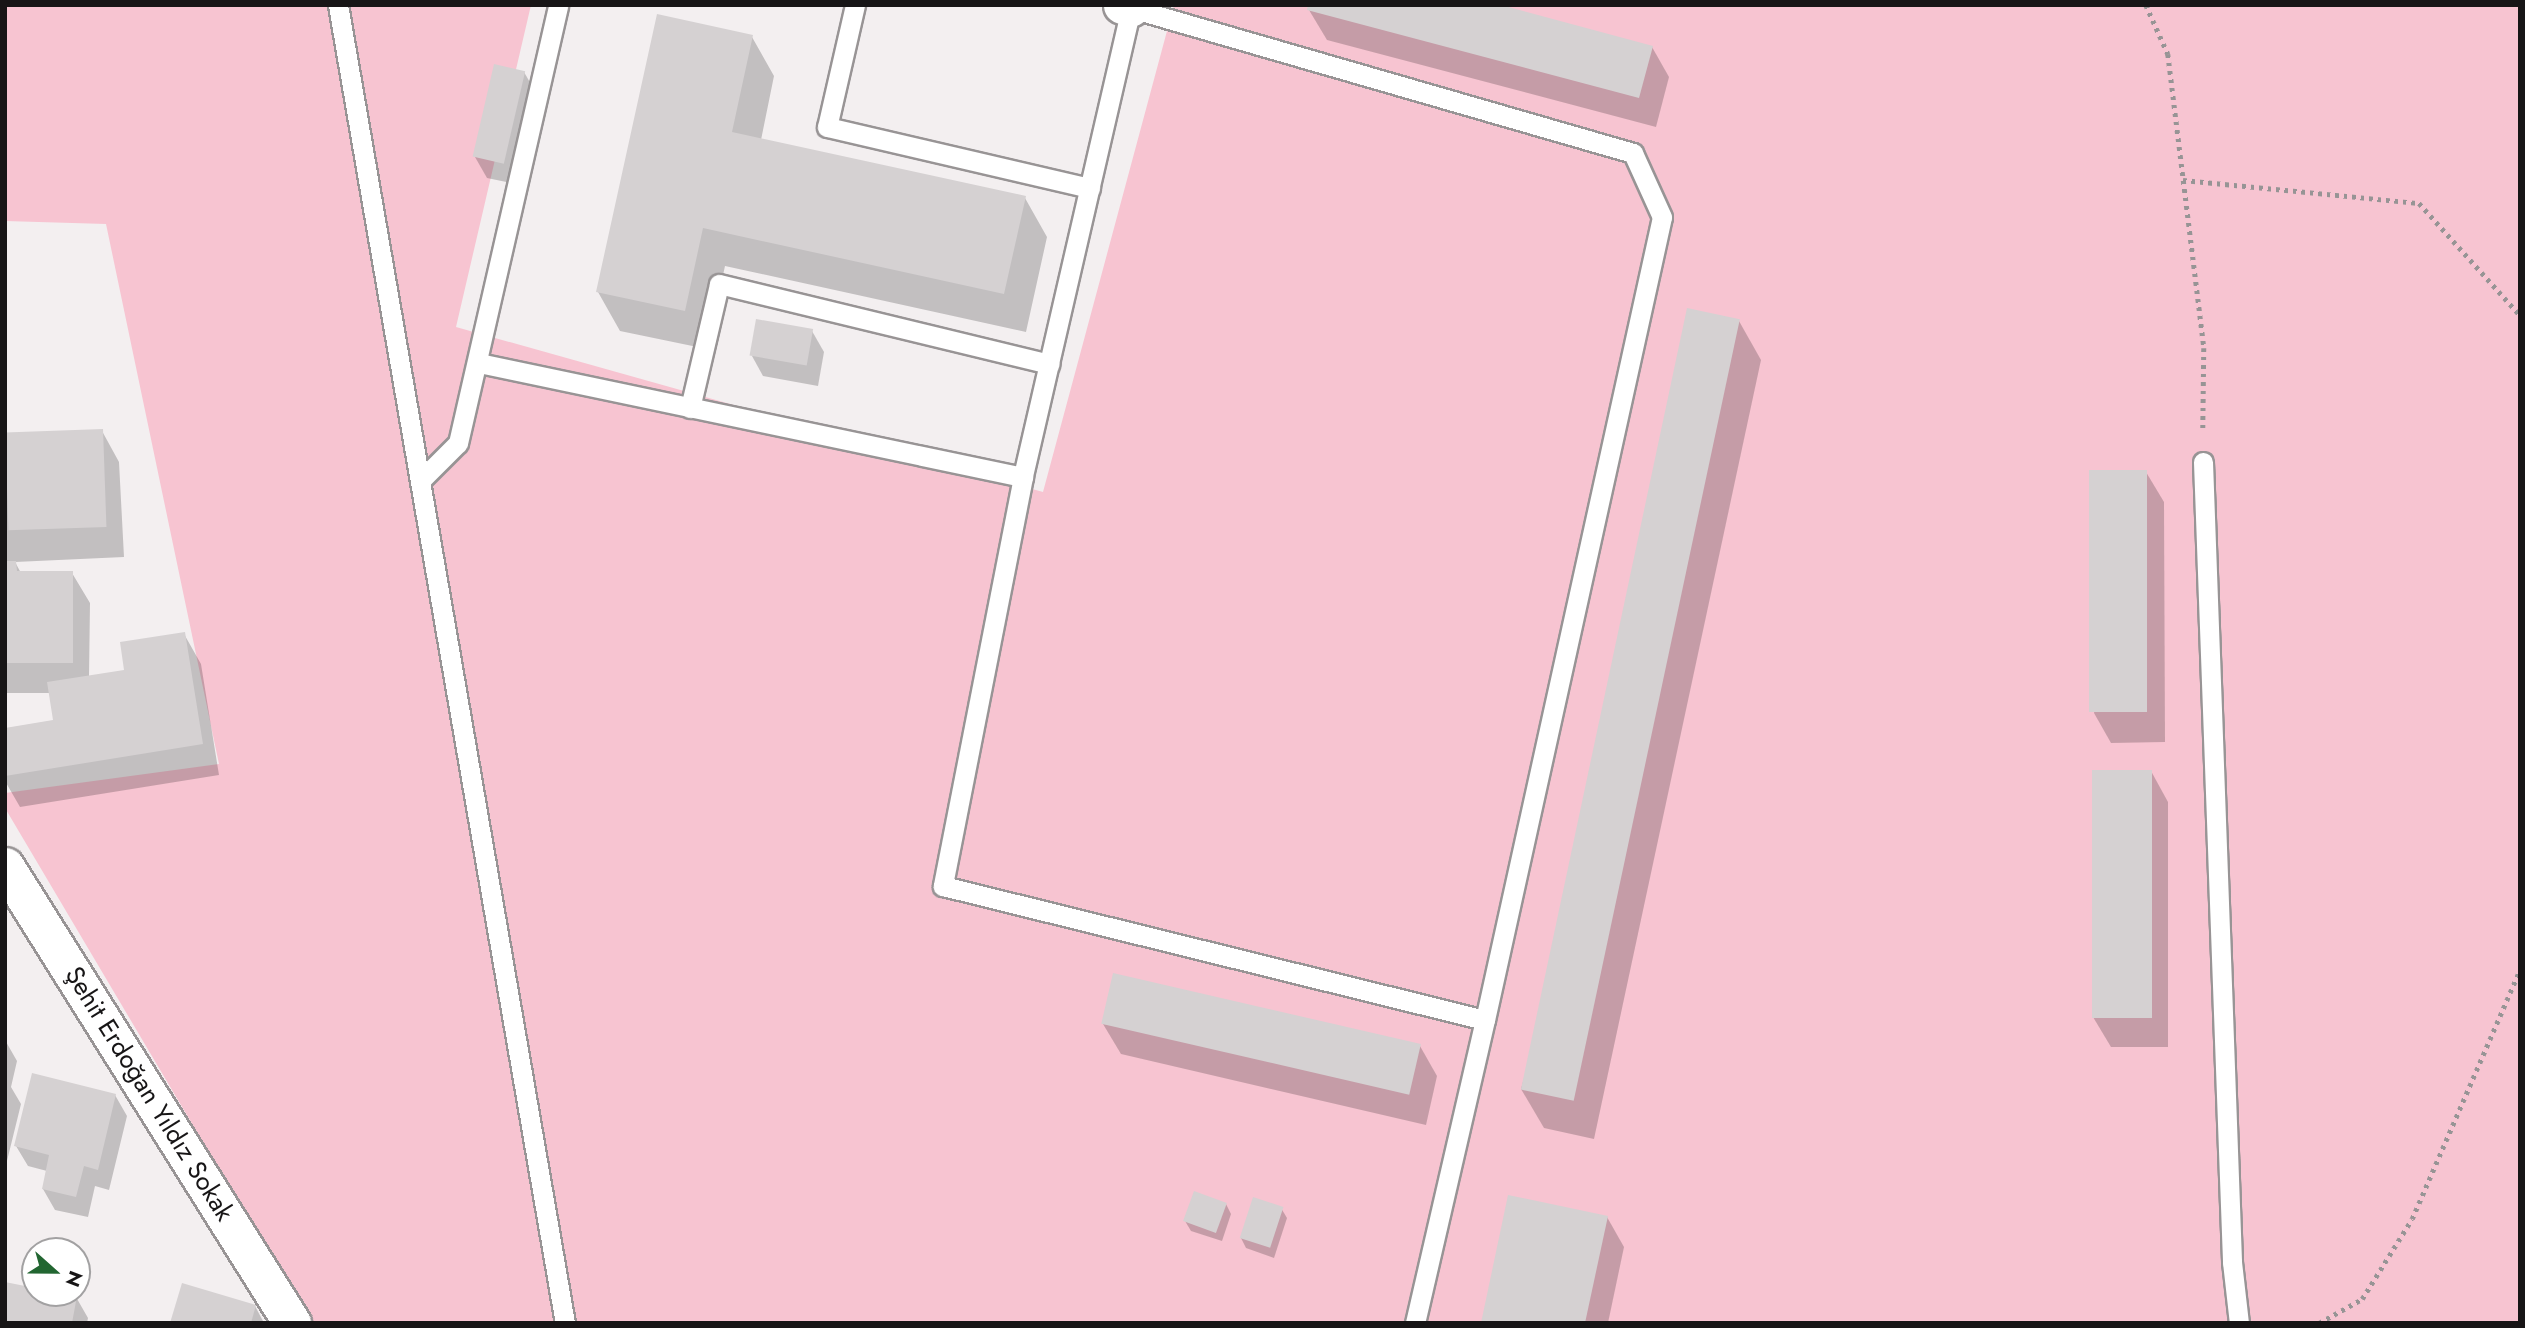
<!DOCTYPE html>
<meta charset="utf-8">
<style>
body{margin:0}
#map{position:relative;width:2525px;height:1328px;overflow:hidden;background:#f3eff0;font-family:Jost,sans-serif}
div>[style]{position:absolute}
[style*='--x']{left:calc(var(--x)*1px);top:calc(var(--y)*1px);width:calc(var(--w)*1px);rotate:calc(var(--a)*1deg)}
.green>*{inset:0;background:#f7c4d1}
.shadow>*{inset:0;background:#0003}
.building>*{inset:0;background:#d5d1d2;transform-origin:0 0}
.path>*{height:4.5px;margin-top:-2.25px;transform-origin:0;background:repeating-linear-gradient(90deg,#979495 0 3.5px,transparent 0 8.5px)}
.roads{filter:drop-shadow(2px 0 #989495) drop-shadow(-2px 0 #989495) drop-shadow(0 2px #989495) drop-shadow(0 -2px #989495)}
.service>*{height:19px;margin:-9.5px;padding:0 9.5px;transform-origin:9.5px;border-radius:9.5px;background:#fff}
.minor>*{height:37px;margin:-18.5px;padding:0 18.5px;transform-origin:18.5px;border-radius:18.5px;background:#fff}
span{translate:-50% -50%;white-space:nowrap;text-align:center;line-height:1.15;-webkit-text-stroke:6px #fff;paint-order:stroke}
.street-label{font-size:26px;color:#171516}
.frame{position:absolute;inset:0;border:7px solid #171516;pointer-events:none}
.north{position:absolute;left:21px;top:1237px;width:70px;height:70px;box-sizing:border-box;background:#fff;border:2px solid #a2a1a2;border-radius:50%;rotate:111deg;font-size:19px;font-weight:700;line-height:28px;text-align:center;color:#171516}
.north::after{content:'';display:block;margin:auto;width:24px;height:32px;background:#226631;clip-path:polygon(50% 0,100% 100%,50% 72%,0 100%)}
</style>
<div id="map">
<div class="green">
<i style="clip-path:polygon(5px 5px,531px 5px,456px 327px,1043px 492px,1174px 5px,2520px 5px,2520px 1323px,310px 1323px,5px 808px,5px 793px,219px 764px,106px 224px,5px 221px)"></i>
</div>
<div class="shadow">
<i style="clip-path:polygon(1309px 10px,1652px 47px,1669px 77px,1656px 127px,1327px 40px)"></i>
<i style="clip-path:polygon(752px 37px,774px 76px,761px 140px,1025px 198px,1047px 237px,1026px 332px,725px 266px,707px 349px,620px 331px,598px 292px)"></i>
<i style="clip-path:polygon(524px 72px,536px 93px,516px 184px,487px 178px,475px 157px)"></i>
<i style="clip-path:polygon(1739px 321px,1761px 360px,1594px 1139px,1544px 1128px,1521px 1089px)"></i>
<i style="clip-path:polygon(812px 331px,824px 352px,818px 386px,763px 376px,752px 356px)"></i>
<i style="clip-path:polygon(102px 431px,119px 462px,124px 557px,15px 562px,21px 573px,72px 573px,90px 603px,89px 677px,126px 671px,184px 634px,201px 664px,219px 775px,20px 807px,5px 781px,5px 730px,55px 722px,51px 693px,5px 693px,5px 436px)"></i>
<i style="clip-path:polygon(2146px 472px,2164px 502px,2165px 742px,2111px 743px,2094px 713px)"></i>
<i style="clip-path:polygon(2151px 771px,2168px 802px,2168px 1047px,2111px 1047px,2093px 1017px)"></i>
<i style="clip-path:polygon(1103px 1024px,1420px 1046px,1437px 1076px,1426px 1125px,1121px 1054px)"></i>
<i style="clip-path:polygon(5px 1040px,17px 1061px,11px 1087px,21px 1104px,6px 1165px)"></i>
<i style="clip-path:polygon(115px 1095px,127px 1116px,109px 1190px,95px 1186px,88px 1217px,55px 1210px,43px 1189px,47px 1171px,28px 1166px,16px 1146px)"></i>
<i style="clip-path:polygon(1226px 1204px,1231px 1214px,1222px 1241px,1191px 1231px,1185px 1221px)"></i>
<i style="clip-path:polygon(1281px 1208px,1287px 1218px,1274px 1258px,1246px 1248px,1241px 1238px)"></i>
<i style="clip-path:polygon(1607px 1217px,1624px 1247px,1608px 1323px,1482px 1323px)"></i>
<i style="clip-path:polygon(35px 1289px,35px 1293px,76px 1297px,88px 1318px,87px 1323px,5px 1323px)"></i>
<i style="clip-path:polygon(255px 1306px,264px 1323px,172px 1323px)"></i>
</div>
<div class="building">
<i style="clip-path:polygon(1308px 5px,1501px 5px,1653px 46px,1639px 98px,1307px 10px)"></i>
<i style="clip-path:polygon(657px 14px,753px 35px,732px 132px,1026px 196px,1004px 294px,703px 228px,685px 311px,596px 292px)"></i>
<i style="left:494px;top:64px;width:32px;height:95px;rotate:13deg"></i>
<i style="left:1687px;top:308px;width:54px;height:799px;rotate:12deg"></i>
<i style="left:756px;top:319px;width:58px;height:37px;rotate:10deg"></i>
<i style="left:103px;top:429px;width:98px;height:98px;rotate:88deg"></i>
<i style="left:2147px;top:470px;width:242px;height:58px;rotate:90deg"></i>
<i style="clip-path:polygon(5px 561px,16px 561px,17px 571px,73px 571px,73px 663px,5px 663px)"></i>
<i style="clip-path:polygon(185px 632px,203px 744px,5px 776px,5px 728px,53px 720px,47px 682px,124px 670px,120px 642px)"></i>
<i style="left:2092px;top:770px;width:60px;height:248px"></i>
<i style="left:1113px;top:973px;width:316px;height:52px;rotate:13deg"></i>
<i style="clip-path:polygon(32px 1073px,116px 1094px,98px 1170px,84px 1166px,76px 1197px,42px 1189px,49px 1155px,14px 1146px)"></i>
<i style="left:1194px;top:1191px;width:35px;height:32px;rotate:20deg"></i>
<i style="clip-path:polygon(1508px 1195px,1608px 1216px,1585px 1323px,1481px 1323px)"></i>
<i style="left:1253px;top:1197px;width:32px;height:43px;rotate:18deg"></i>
<i style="clip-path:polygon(5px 1282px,35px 1288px,35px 1293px,77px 1296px,72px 1323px,5px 1323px)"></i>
<i style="clip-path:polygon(182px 1283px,256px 1305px,251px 1323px,170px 1323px)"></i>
</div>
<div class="path">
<i style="--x:2146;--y:5;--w:54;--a:65.8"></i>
<i style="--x:2168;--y:54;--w:296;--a:83"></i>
<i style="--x:2204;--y:348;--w:83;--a:90.7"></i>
<i style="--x:2183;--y:180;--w:237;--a:5.6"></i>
<i style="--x:2419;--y:203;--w:151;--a:48"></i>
<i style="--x:2319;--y:1323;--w:49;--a:-29.2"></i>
<i style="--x:2362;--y:1299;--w:94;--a:-58"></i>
<i style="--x:2412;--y:1219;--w:272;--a:-66.6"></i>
</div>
<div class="roads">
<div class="service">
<i style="--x:338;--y:5;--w:1337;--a:80.23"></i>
<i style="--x:855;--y:5;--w:125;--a:102.9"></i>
<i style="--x:827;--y:127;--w:270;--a:13.1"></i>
<i style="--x:479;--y:363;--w:556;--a:11.84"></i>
<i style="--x:690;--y:408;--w:127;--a:-76.8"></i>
<i style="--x:719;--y:284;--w:340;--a:13.6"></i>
<i style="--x:2203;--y:462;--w:801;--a:87.92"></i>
<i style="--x:2232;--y:1262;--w:61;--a:83.5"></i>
<i style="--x:421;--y:480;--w:52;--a:-45"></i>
<i style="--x:458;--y:443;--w:449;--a:-77.1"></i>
<i style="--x:1415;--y:1323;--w:311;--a:-77"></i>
<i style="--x:1485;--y:1020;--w:822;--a:-77.57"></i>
<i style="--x:1662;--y:217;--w:70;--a:-114.4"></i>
<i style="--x:1633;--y:153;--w:523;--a:-163.89"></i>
<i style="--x:1131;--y:8;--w:481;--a:103"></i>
<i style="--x:1023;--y:477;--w:417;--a:101.1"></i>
<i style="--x:943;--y:886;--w:558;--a:13.89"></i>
</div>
<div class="minor">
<i style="--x:1122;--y:5;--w:9;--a:18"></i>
<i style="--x:5;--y:866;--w:540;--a:57.87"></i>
</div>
</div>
<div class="street-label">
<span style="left:149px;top:1094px;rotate:58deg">Şehit Erdoğan Yıldız Sokak</span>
</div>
<div class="frame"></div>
<div class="north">N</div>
</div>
